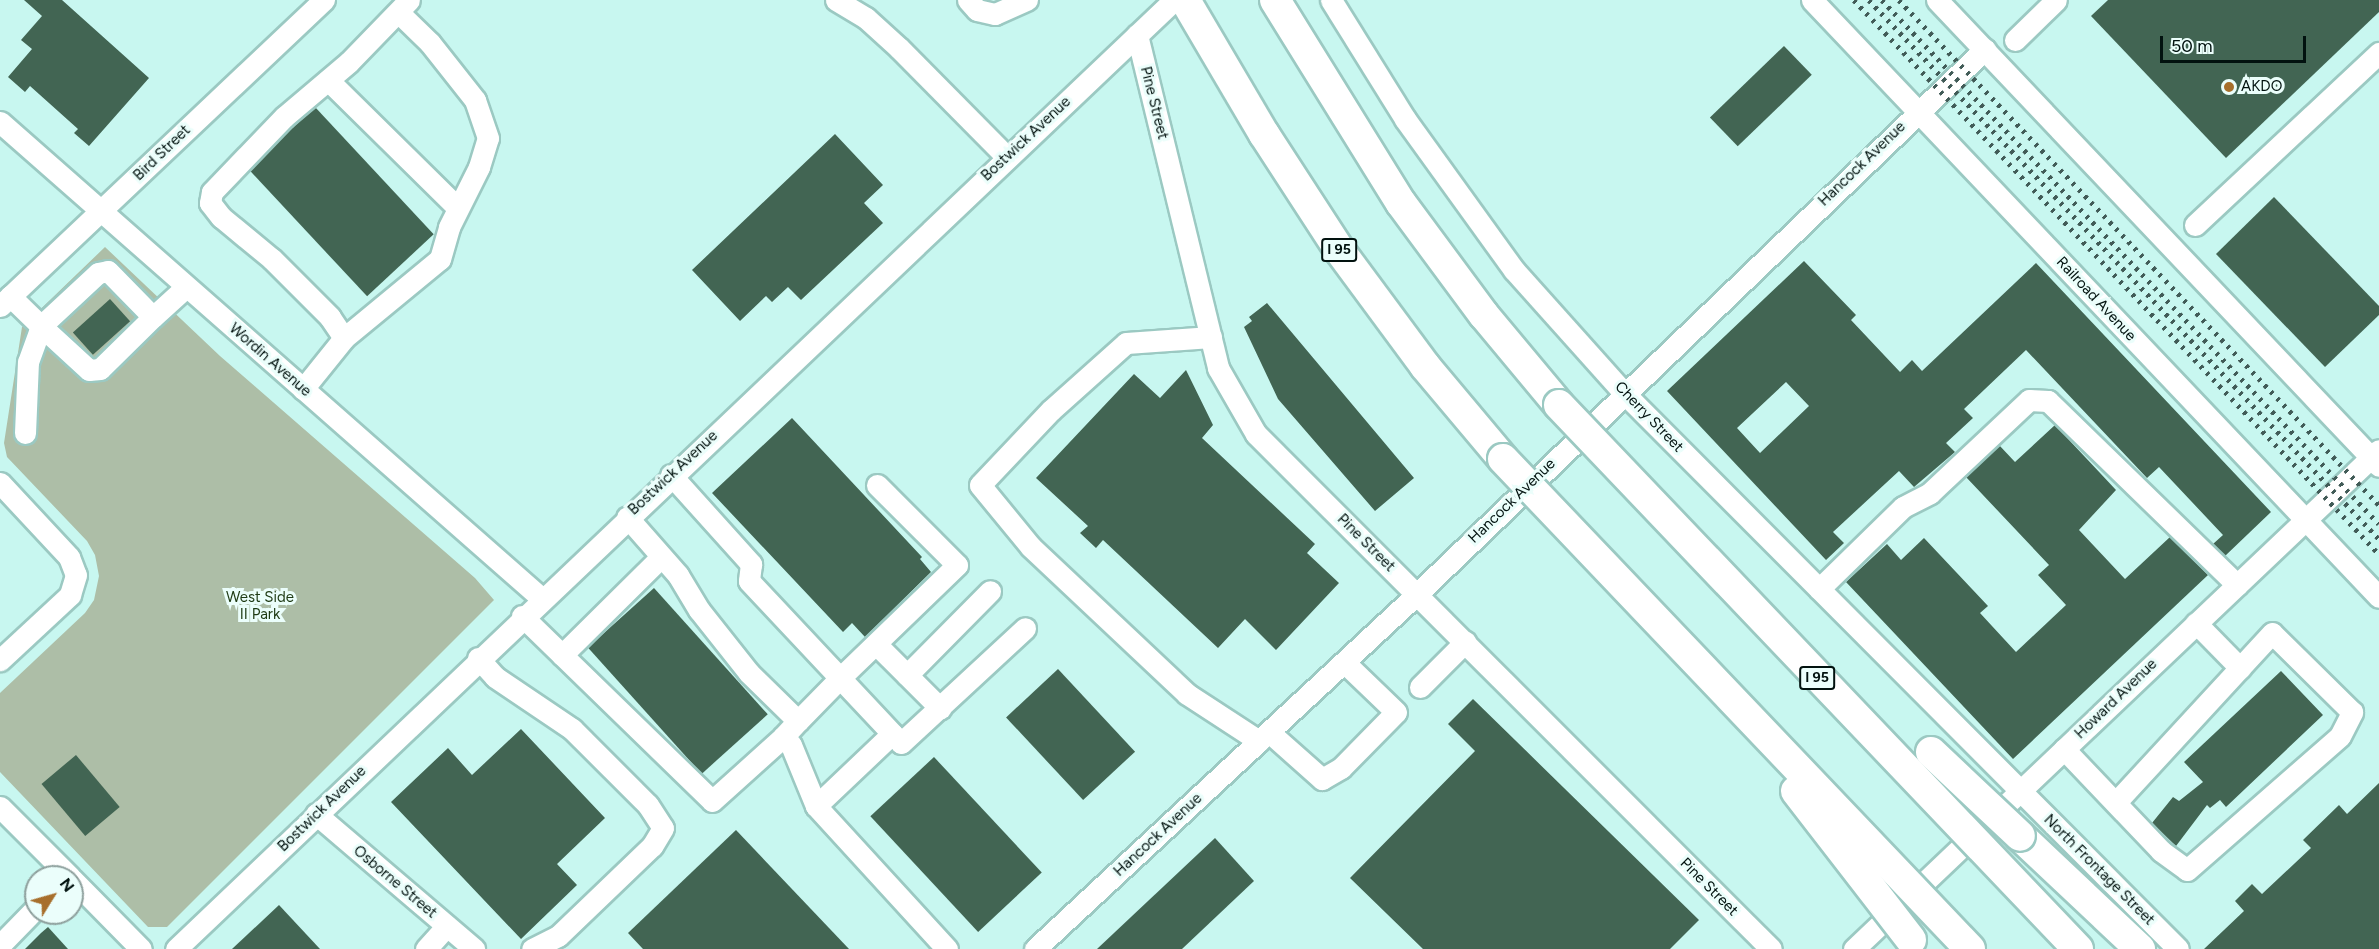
<!DOCTYPE html>
<style>
body{margin:0}
#map{position:relative;width:2379px;height:949px;overflow:hidden;background:#c8f7f0;font-family:Figtree,sans-serif}
div>[style]{position:absolute}
[style*='--x']{left:calc(var(--x)*1px);top:calc(var(--y)*1px);width:calc(var(--w)*1px);rotate:calc(var(--a)*1deg)}
.green>*{inset:0;background:#adbea7}
.building>*{inset:0;background:#426553;transform-origin:0 0}
.roads{filter:drop-shadow(2px 0 #9bc9c2) drop-shadow(-2px 0 #9bc9c2) drop-shadow(0 2px #9bc9c2) drop-shadow(0 -2px #9bc9c2)}
.minor>*{height:21px;margin:-10.5px;padding:0 10.5px;transform-origin:10.5px;border-radius:10.5px;background:#fff}
.highway>*{height:30px;margin:-15px;padding:0 15px;transform-origin:15px;border-radius:15px;background:#fff}
.rail>*{height:4.5px;margin-top:-2.25px;transform-origin:0;background:repeating-linear-gradient(90deg,#415b57 0 3px,transparent 0 9px)}
.bridges{filter:drop-shadow(2px 0 #9bc9c2) drop-shadow(-2px 0 #9bc9c2) drop-shadow(0 2px #9bc9c2) drop-shadow(0 -2px #9bc9c2)}
.highway-bridge>*{height:30px;margin:-15px;padding:0 15px;transform-origin:15px;border-radius:15px;background:#fff}
.dots>*{width:16px;height:16px;translate:-50% -50%;box-sizing:border-box;border:3px solid #ebfefb;border-radius:50%}
span{translate:-50% -50%;white-space:nowrap;text-align:center;line-height:1.15;-webkit-text-stroke:6px #ebfefb;paint-order:stroke}
.shield-label span{padding:2px 4px;background:#ebfefb;border:2px solid;border-radius:4px;-webkit-text-stroke-width:0}
.shield-label{font-size:14px;color:#02120f;font-weight:700}
.poi-label{font-size:15px;color:#02120f}
.left{translate:0 -50%;text-align:left}
.street-label{font-size:15px;color:#02120f}
.park-label{font-size:15px;color:#1e3a13}
.north{position:absolute;left:24px;top:865px;width:60px;height:60px;box-sizing:border-box;background:#ebfefb;border:2px solid #8ea09d;border-radius:50%;rotate:53deg;font-size:16px;font-weight:700;line-height:24px;text-align:center;color:#02120f}
.north::after{content:'';display:block;margin:auto;width:21px;height:27px;background:#a76f2c;clip-path:polygon(50% 0,100% 100%,50% 72%,0 100%)}
.scale{position:absolute;left:2160px;top:36px;width:146px;height:27px;box-sizing:border-box;border:3px solid #02120f;border-top:0;padding-left:8px;font-size:18px;line-height:21px;white-space:nowrap;color:#02120f;-webkit-text-stroke:4px #ebfefb;paint-order:stroke}
</style>
<div id="map">
<div class="green">
<i style="clip-path:polygon(105px 247px,220px 356px,475px 578px,494px 600px,167px 927px,148px 927px,0 772px,0 693px,85px 613px,94px 600px,99px 576px,95px 555px,87px 541px,7px 457px,4px 443px,22px 327px)"></i>
</div>
<div class="building">
<i style="clip-path:polygon(24px 0,62px 0,149px 78px,89px 146px,74px 133px,78px 129px,30px 86px,25px 92px,8px 77px,32px 49px,21px 40px,42px 16px)"></i>
<i style="clip-path:polygon(2108px 0,2379px 0,2379px 12px,2226px 158px,2091px 16px)"></i>
<i style="left:1784px;top:46px;width:40px;height:103px;rotate:46deg"></i>
<i style="left:315px;top:107px;width:174px;height:91px;rotate:47deg"></i>
<i style="clip-path:polygon(835px 134px,883px 185px,864px 203px,883px 223px,801px 300px,788px 287px,772px 302px,766px 296px,740px 321px,692px 270px)"></i>
<i style="clip-path:polygon(2274px 197px,2379px 306px,2379px 315px,2325px 367px,2216px 254px)"></i>
<i style="clip-path:polygon(evenodd,1804px 261px,1856px 315px,1851px 320px,1900px 372px,1912px 360px,1922px 371px,2036px 263px,2271px 512px,2225px 556px,2213px 544px,2223px 535px,2159px 467px,2147px 478px,2026px 350px,1964px 409px,1973px 418px,1946px 443px,1955px 452px,1914px 487px,1899px 471px,1833px 532px,1844px 543px,1826px 560px,1667px 391px,1804px 261px,1786px 382px,1809px 406px,1760px 453px,1737px 428px,1786px 382px)"></i>
<i style="left:110px;top:299px;width:30px;height:50px;rotate:48deg"></i>
<i style="clip-path:polygon(1267px 303px,1414px 478px,1375px 511px,1278px 399px,1244px 327px,1252px 321px,1249px 317px)"></i>
<i style="clip-path:polygon(1186px 370px,1213px 425px,1202px 438px,1315px 544px,1307px 553px,1339px 583px,1276px 650px,1245px 619px,1218px 648px,1103px 540px,1096px 548px,1080px 533px,1088px 526px,1036px 478px,1134px 374px,1160px 398px)"></i>
<i style="clip-path:polygon(792px 418px,922px 557px,920px 559px,931px 572px,865px 637px,852px 623px,843px 632px,712px 493px)"></i>
<i style="clip-path:polygon(2055px 425px,2116px 490px,2079px 530px,2125px 579px,2170px 537px,2208px 575px,2013px 759px,1846px 582px,1887px 544px,1901px 560px,1924px 538px,1988px 606px,1980px 613px,2016px 652px,2066px 605px,2038px 575px,2049px 565px,1966px 477px,1999px 445px,2015px 462px)"></i>
<i style="left:654px;top:588px;width:170px;height:89px;rotate:48deg"></i>
<i style="left:1058px;top:669px;width:113px;height:71px;rotate:47deg"></i>
<i style="clip-path:polygon(2281px 671px,2323px 715px,2226px 807px,2220px 800px,2210px 808px,2207px 805px,2176px 846px,2152px 823px,2173px 797px,2179px 801px,2203px 782px,2184px 762px)"></i>
<i style="clip-path:polygon(1473px 699px,1699px 920px,1670px 949px,1423px 949px,1350px 878px,1475px 751px,1448px 724px)"></i>
<i style="clip-path:polygon(521px 729px,605px 818px,557px 864px,577px 885px,521px 939px,391px 802px,448px 748px,472px 775px)"></i>
<i style="left:76px;top:755px;width:68px;height:45px;rotate:50deg"></i>
<i style="left:934px;top:757px;width:158px;height:87px;rotate:47deg"></i>
<i style="clip-path:polygon(2379px 783px,2379px 949px,2204px 949px,2244px 911px,2235px 901px,2252px 884px,2262px 894px,2311px 848px,2303px 840px,2339px 805px,2347px 814px)"></i>
<i style="clip-path:polygon(736px 830px,849px 949px,643px 949px,628px 933px)"></i>
<i style="clip-path:polygon(1215px 838px,1254px 881px,1182px 949px,1097px 949px)"></i>
<i style="clip-path:polygon(279px 905px,320px 949px,232px 949px)"></i>
<i style="clip-path:polygon(48px 927px,68px 949px,25px 949px,41px 933px)"></i>
</div>
<div class="roads">
<div class="minor">
<i style="--x:836;--y:0;--w:35;--a:31"></i>
<i style="--x:866;--y:18;--w:45;--a:42.3"></i>
<i style="--x:899;--y:48;--w:153;--a:45.3"></i>
<i style="--x:968;--y:0;--w:13;--a:48"></i>
<i style="--x:977;--y:10;--w:18;--a:13"></i>
<i style="--x:995;--y:14;--w:35;--a:-24"></i>
<i style="--x:1331;--y:0;--w:140;--a:58.1"></i>
<i style="--x:1405;--y:119;--w:186;--a:54.2"></i>
<i style="--x:1514;--y:270;--w:164;--a:48.2"></i>
<i style="--x:1623;--y:392;--w:786;--a:45.1"></i>
<i style="--x:1812;--y:0;--w:823;--a:46.48"></i>
<i style="--x:1937;--y:0;--w:642;--a:46.51"></i>
<i style="--x:1137;--y:35;--w:343;--a:76.3"></i>
<i style="--x:1218;--y:368;--w:76;--a:60.1"></i>
<i style="--x:1256;--y:434;--w:728;--a:45"></i>
<i style="--x:2015;--y:40;--w:57;--a:-44.3"></i>
<i style="--x:328;--y:80;--w:181;--a:44.6"></i>
<i style="--x:0;--y:122;--w:721;--a:41.34"></i>
<i style="--x:2195;--y:225;--w:252;--a:-43.1"></i>
<i style="--x:10;--y:296;--w:43;--a:44.1"></i>
<i style="--x:41;--y:326;--w:78;--a:-42.9"></i>
<i style="--x:98;--y:273;--w:10;--a:-11"></i>
<i style="--x:108;--y:271;--w:64;--a:45.6"></i>
<i style="--x:153;--y:317;--w:45;--a:-42.3"></i>
<i style="--x:0;--y:306;--w:446;--a:-43.4"></i>
<i style="--x:1211;--y:337;--w:85;--a:176"></i>
<i style="--x:1126;--y:343;--w:101;--a:138.2"></i>
<i style="--x:1051;--y:410;--w:103;--a:133.4"></i>
<i style="--x:980;--y:485;--w:80;--a:50.6"></i>
<i style="--x:1031;--y:547;--w:214;--a:43.3"></i>
<i style="--x:1187;--y:694;--w:86;--a:33.1"></i>
<i style="--x:344;--y:338;--w:124;--a:-39.5"></i>
<i style="--x:440;--y:259;--w:33;--a:-74"></i>
<i style="--x:449;--y:227;--w:67;--a:-63.4"></i>
<i style="--x:479;--y:167;--w:30;--a:-73"></i>
<i style="--x:488;--y:138;--w:40;--a:-108.9"></i>
<i style="--x:475;--y:100;--w:73;--a:-128.3"></i>
<i style="--x:430;--y:43;--w:43;--a:-135.9"></i>
<i style="--x:303;--y:389;--w:65;--a:-51.2"></i>
<i style="--x:344;--y:338;--w:25;--a:-124"></i>
<i style="--x:330;--y:317;--w:82;--a:-135"></i>
<i style="--x:272;--y:259;--w:66;--a:-140.5"></i>
<i style="--x:221;--y:217;--w:18;--a:-128"></i>
<i style="--x:210;--y:203;--w:11;--a:-80"></i>
<i style="--x:212;--y:192;--w:104;--a:-46.2"></i>
<i style="--x:284;--y:117;--w:85;--a:-40.2"></i>
<i style="--x:349;--y:62;--w:86;--a:-45.9"></i>
<i style="--x:25;--y:433;--w:71;--a:-87.6"></i>
<i style="--x:28;--y:362;--w:38;--a:-70"></i>
<i style="--x:41;--y:326;--w:65;--a:42.5"></i>
<i style="--x:89;--y:370;--w:11;--a:-5"></i>
<i style="--x:100;--y:369;--w:74;--a:-44.5"></i>
<i style="--x:671;--y:475;--w:120;--a:48"></i>
<i style="--x:751;--y:564;--w:17;--a:97"></i>
<i style="--x:749;--y:581;--w:133;--a:46.8"></i>
<i style="--x:840;--y:678;--w:60;--a:134.3"></i>
<i style="--x:0;--y:483;--w:101;--a:47"></i>
<i style="--x:69;--y:557;--w:19;--a:69"></i>
<i style="--x:76;--y:575;--w:21;--a:107"></i>
<i style="--x:70;--y:595;--w:96;--a:137.1"></i>
<i style="--x:877;--y:485;--w:113;--a:45"></i>
<i style="--x:957;--y:565;--w:163;--a:136"></i>
<i style="--x:840;--y:678;--w:89;--a:46.8"></i>
<i style="--x:901;--y:743;--w:169;--a:-42.8"></i>
<i style="--x:1819;--y:589;--w:117;--a:-44.3"></i>
<i style="--x:1903;--y:507;--w:30;--a:-27"></i>
<i style="--x:1930;--y:493;--w:136;--a:-43.2"></i>
<i style="--x:2029;--y:400;--w:19;--a:3"></i>
<i style="--x:2048;--y:401;--w:264;--a:44.2"></i>
<i style="--x:522;--y:616;--w:265;--a:44.2"></i>
<i style="--x:712;--y:801;--w:96;--a:-42"></i>
<i style="--x:783;--y:737;--w:22;--a:-47"></i>
<i style="--x:798;--y:721;--w:69;--a:-135.6"></i>
<i style="--x:749;--y:673;--w:80;--a:-128.4"></i>
<i style="--x:699;--y:610;--w:41;--a:-121"></i>
<i style="--x:678;--y:575;--w:77;--a:-131.3"></i>
<i style="--x:2196;--y:623;--w:63;--a:45.6"></i>
<i style="--x:876;--y:644;--w:91;--a:45"></i>
<i style="--x:562;--y:655;--w:139;--a:-44.7"></i>
<i style="--x:478;--y:658;--w:25;--a:48"></i>
<i style="--x:495;--y:677;--w:93;--a:34"></i>
<i style="--x:572;--y:729;--w:107;--a:45"></i>
<i style="--x:648;--y:805;--w:27;--a:57"></i>
<i style="--x:663;--y:828;--w:21;--a:121"></i>
<i style="--x:652;--y:846;--w:130;--a:136.2"></i>
<i style="--x:558;--y:936;--w:29;--a:153"></i>
<i style="--x:907;--y:675;--w:118;--a:-45.3"></i>
<i style="--x:1420;--y:687;--w:64;--a:-45"></i>
<i style="--x:1269;--y:732;--w:71;--a:41.6"></i>
<i style="--x:1322;--y:779;--w:22;--a:-30"></i>
<i style="--x:1341;--y:768;--w:78;--a:-45.5"></i>
<i style="--x:1396;--y:712;--w:72;--a:-136.1"></i>
<i style="--x:783;--y:737;--w:11;--a:45"></i>
<i style="--x:791;--y:745;--w:66;--a:67.7"></i>
<i style="--x:816;--y:806;--w:194;--a:47.5"></i>
<i style="--x:2064;--y:749;--w:141;--a:46.4"></i>
<i style="--x:2161;--y:851;--w:32;--a:36"></i>
<i style="--x:2187;--y:870;--w:203;--a:-41.2"></i>
<i style="--x:2340;--y:736;--w:27;--a:-63"></i>
<i style="--x:2352;--y:712;--w:112;--a:-135.4"></i>
<i style="--x:2272;--y:633;--w:230;--a:132.7"></i>
<i style="--x:816;--y:806;--w:105;--a:-43.5"></i>
<i style="--x:0;--y:807;--w:99;--a:45"></i>
<i style="--x:316;--y:814;--w:208;--a:40.5"></i>
<i style="--x:72;--y:879;--w:98;--a:45.4"></i>
<i style="--x:0;--y:945;--w:52;--a:-45.8"></i>
<i style="--x:176;--y:949;--w:1377;--a:-43.56"></i>
<i style="--x:426;--y:949;--w:31;--a:-48"></i>
<i style="--x:1035;--y:949;--w:521;--a:-42.9"></i>
<i style="--x:1417;--y:594;--w:787;--a:-43.82"></i>
<i style="--x:1854;--y:949;--w:724;--a:-43.55"></i>
</div>
<div class="highway">
<i style="--x:1185;--y:0;--w:156;--a:59.5"></i>
<i style="--x:1264;--y:134;--w:140;--a:57"></i>
<i style="--x:1340;--y:251;--w:143;--a:53.5"></i>
<i style="--x:1425;--y:366;--w:121;--a:50"></i>
<i style="--x:1275;--y:0;--w:239;--a:58.2"></i>
<i style="--x:1401;--y:203;--w:139;--a:53.5"></i>
<i style="--x:1484;--y:315;--w:117;--a:50.2"></i>
<i style="--x:2020;--y:836;--w:165;--a:43.3"></i>
</div>
</div>
<div class="rail">
<i style="--x:1854;--y:0;--w:763;--a:46.54"></i>
<i style="--x:1869;--y:0;--w:742;--a:46.58"></i>
<i style="--x:1882;--y:0;--w:722;--a:46.51"></i>
<i style="--x:1899;--y:0;--w:697;--a:46.45"></i>
</div>
<div class="bridges">
<div class="highway-bridge">
<i style="--x:1559;--y:405;--w:752;--a:46.35"></i>
<i style="--x:1503;--y:459;--w:677;--a:46.38"></i>
<i style="--x:1931;--y:752;--w:122;--a:43.3"></i>
<i style="--x:1796;--y:791;--w:188;--a:52.3"></i>
</div>
</div>
<div class="dots">
<i style="left:2229px;top:87px;background:#a76f2c"></i>
</div>
<div class="shield-label">
<span style="left:1339px;top:250px">I 95</span>
<span style="left:1817px;top:678px">I 95</span>
</div>
<div class="poi-label">
<span class="left" style="left:2241px;top:87px">AKDO</span>
</div>
<div class="street-label">
<span style="left:1154px;top:103px;rotate:76deg">Pine Street</span>
<span style="left:1026px;top:139px;rotate:-43deg">Bostwick Avenue</span>
<span style="left:162px;top:153px;rotate:-44deg">Bird Street</span>
<span style="left:1862px;top:164px;rotate:-44deg">Hancock Avenue</span>
<span style="left:2096px;top:299px;rotate:47deg">Railroad Avenue</span>
<span style="left:270px;top:360px;rotate:41deg">Wordin Avenue</span>
<span style="left:1649px;top:417px;rotate:46deg">Cherry Street</span>
<span style="left:673px;top:473px;rotate:-43deg">Bostwick Avenue</span>
<span style="left:1512px;top:501px;rotate:-44deg">Hancock Avenue</span>
<span style="left:1366px;top:543px;rotate:45deg">Pine Street</span>
<span style="left:2116px;top:699px;rotate:-44deg">Howard Avenue</span>
<span style="left:322px;top:809px;rotate:-44deg">Bostwick Avenue</span>
<span style="left:1158px;top:835px;rotate:-43deg">Hancock Avenue</span>
<span style="left:2099px;top:870px;rotate:45deg">North Frontage Street</span>
<span style="left:395px;top:882px;rotate:40deg">Osborne Street</span>
<span style="left:1709px;top:887px;rotate:45deg">Pine Street</span>
</div>
<div class="park-label">
<span style="left:260px;top:606px">West Side<br>II Park</span>
</div>
<div class="north">N</div>
<div class="scale">50 m</div>
</div>
